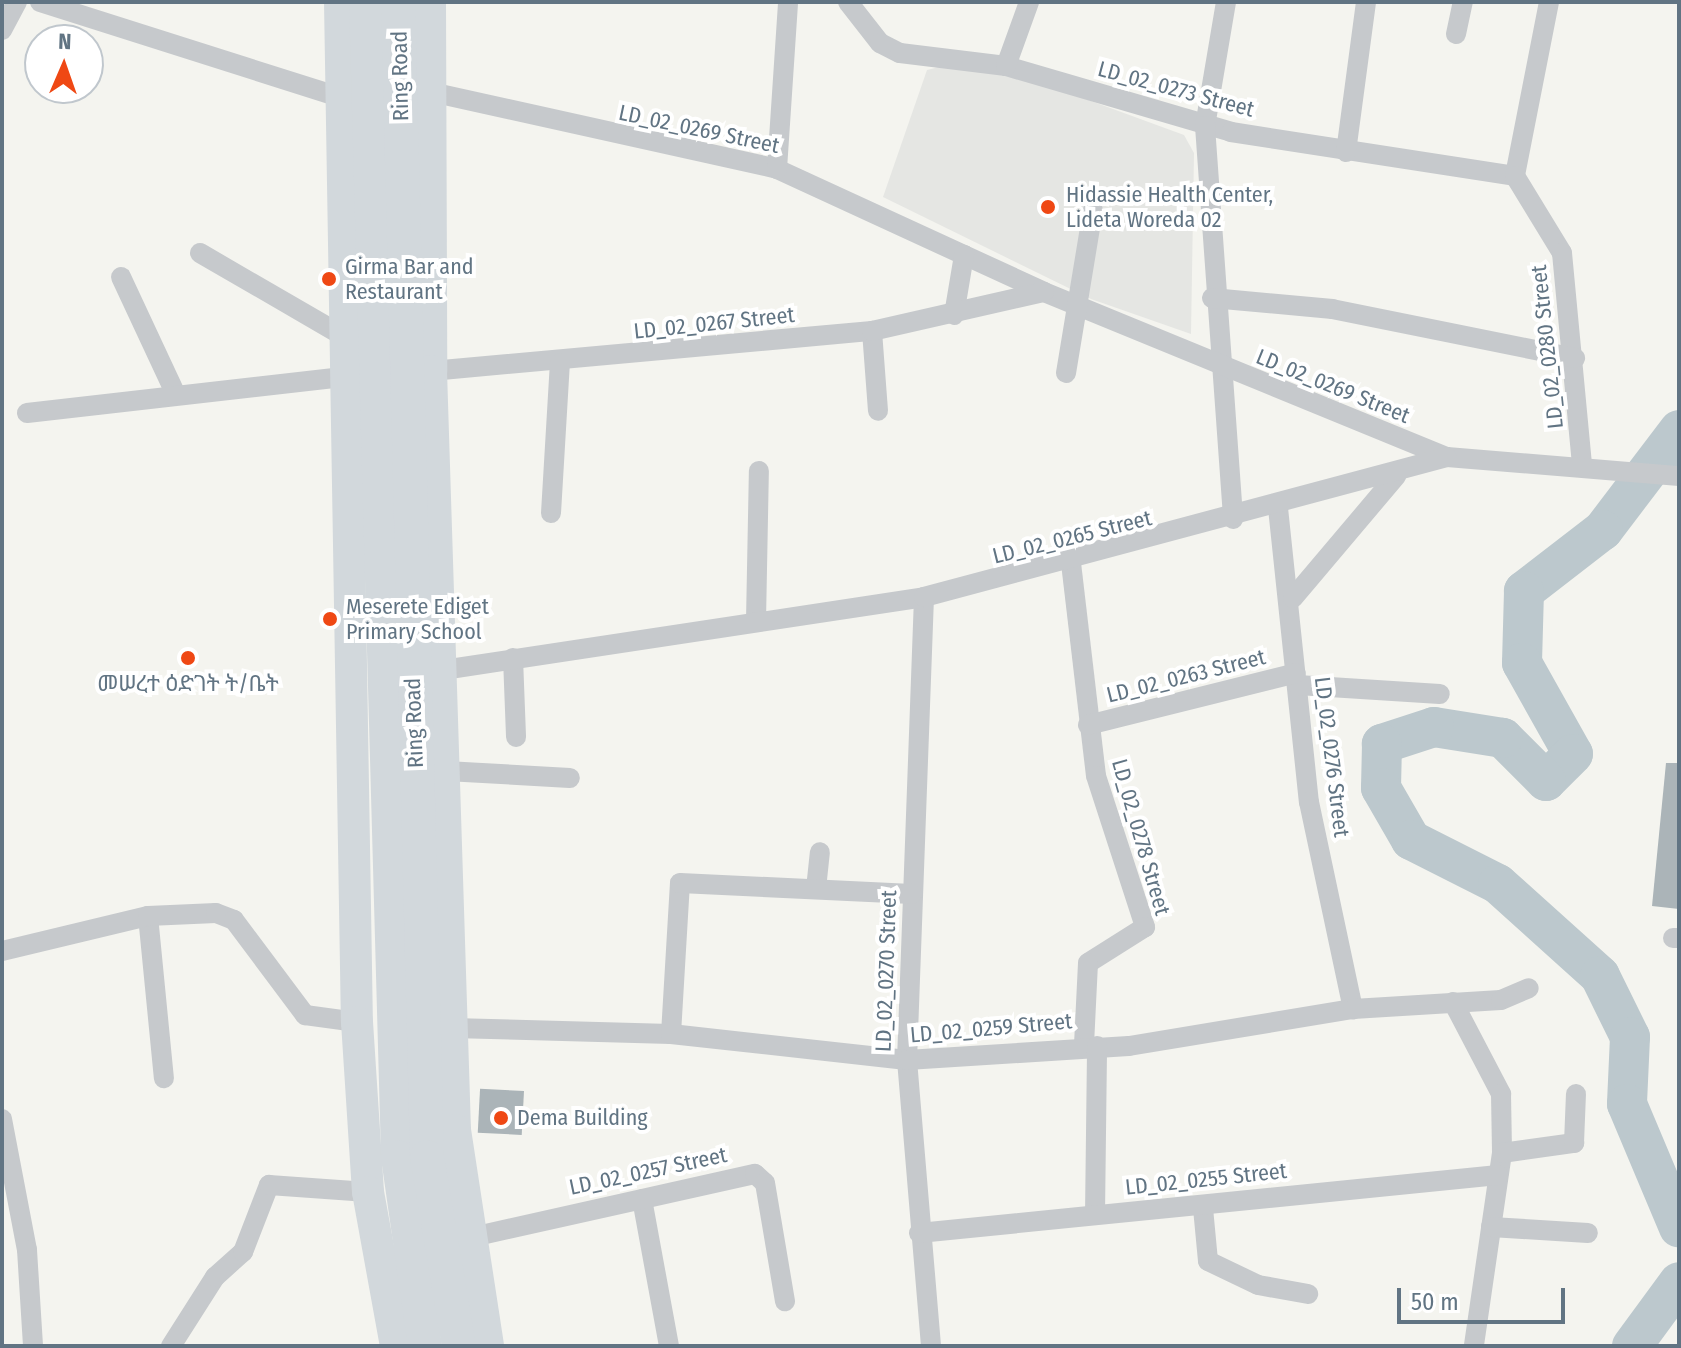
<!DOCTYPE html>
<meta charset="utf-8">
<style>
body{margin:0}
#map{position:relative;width:1681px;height:1348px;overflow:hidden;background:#f4f4ef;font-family:"Fira Sans Condensed","Noto Sans Ethiopic",sans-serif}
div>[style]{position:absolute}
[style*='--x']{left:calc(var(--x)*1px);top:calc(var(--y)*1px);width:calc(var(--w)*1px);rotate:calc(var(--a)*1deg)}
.built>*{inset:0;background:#e5e6e3}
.river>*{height:40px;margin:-20px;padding:0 20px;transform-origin:20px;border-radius:20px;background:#bcc8cd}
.building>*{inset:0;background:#abb4b8;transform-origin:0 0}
.minor>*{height:20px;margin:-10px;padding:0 10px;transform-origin:10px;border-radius:10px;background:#c6c9cc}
.primary>*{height:32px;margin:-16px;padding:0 16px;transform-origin:16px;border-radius:16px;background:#d2d8dc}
.trunk>*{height:34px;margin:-17px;padding:0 17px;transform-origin:17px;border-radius:17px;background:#d2d8dc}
.dots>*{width:22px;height:22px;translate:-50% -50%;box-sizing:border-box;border:4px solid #fff;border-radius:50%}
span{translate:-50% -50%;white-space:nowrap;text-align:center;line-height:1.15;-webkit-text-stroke:8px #fff;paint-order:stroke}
.street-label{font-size:22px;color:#617483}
.poi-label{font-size:22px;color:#617483}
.left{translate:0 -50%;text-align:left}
.frame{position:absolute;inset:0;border:4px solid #617483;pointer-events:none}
.north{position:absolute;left:24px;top:24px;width:80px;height:80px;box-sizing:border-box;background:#fff;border:2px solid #c0c7cd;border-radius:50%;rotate:2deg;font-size:22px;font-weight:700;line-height:32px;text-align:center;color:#617483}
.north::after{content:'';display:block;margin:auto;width:28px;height:36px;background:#ef4814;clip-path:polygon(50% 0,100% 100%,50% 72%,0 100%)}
.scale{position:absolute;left:1397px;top:1288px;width:168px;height:36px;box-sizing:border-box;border:4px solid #617483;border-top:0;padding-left:10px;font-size:24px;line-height:28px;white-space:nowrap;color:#617483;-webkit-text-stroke:6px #fff;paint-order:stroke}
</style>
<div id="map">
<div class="built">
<i style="clip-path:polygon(951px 64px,990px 64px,1184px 135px,1194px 153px,1191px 334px,1091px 299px,883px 197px,927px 70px)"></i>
</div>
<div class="river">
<i style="--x:1679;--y:430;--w:126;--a:127.2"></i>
<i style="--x:1603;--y:530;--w:100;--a:142.3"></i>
<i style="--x:1524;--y:591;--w:72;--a:91.6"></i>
<i style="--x:1522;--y:663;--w:104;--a:60.7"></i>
<i style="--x:1573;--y:754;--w:38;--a:135"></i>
<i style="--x:1546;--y:781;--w:61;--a:-135"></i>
<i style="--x:1503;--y:738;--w:70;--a:-170.9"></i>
<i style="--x:1434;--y:727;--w:55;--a:161.9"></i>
<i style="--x:1382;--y:744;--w:44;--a:91.3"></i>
<i style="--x:1381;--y:788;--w:60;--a:60"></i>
<i style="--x:1411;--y:840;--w:97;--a:26.8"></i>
<i style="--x:1498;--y:884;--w:137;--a:42"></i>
<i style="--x:1600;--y:976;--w:68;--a:63.8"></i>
<i style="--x:1630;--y:1037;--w:67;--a:92.6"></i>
<i style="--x:1627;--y:1104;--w:134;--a:67.2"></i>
<i style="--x:1632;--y:1346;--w:79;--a:-53.7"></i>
</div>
<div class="building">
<i style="clip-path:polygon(1666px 763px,1679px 763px,1679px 909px,1652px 906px)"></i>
<i style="left:524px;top:1091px;width:44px;height:44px;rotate:93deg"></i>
</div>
<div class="minor">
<i style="--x:40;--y:2;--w:317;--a:17.6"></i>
<i style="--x:848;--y:2;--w:52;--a:52"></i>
<i style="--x:880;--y:43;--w:22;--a:27"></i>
<i style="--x:900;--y:53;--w:107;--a:7"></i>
<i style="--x:1006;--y:66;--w:234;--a:16.3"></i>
<i style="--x:1231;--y:132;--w:287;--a:8.8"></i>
<i style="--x:1226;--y:2;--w:126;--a:99.6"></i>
<i style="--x:1205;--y:126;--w:394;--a:85.9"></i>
<i style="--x:1549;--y:2;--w:177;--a:101.1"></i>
<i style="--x:1515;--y:176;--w:90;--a:58.6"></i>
<i style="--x:1562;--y:253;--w:212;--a:84.6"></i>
<i style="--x:2;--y:30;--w:32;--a:-62"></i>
<i style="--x:1456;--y:34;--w:33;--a:-78"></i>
<i style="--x:1006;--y:66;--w:68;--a:-70.2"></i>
<i style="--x:431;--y:92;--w:354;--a:12.5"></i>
<i style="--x:777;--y:169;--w:294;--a:24.7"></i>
<i style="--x:1044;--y:292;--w:435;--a:22.3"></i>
<i style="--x:1447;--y:457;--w:233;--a:4.7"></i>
<i style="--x:1346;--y:152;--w:151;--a:-82.4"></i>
<i style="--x:777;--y:169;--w:167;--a:-86.2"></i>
<i style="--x:200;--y:253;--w:165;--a:30.1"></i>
<i style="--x:121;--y:277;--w:130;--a:65"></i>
<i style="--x:1212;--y:298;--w:121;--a:5.2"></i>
<i style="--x:1332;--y:309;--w:248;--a:11.4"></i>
<i style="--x:954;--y:315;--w:61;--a:-80.5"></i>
<i style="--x:872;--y:331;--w:80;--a:85.7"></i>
<i style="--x:431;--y:371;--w:443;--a:-5.2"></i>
<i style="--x:872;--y:331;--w:176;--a:-12.8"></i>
<i style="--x:1066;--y:373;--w:165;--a:-80.6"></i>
<i style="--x:27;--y:413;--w:320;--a:-6.5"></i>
<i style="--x:1278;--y:508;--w:296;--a:84"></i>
<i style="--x:1309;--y:802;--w:212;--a:78"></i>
<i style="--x:551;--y:513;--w:150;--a:-86.6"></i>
<i style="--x:1071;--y:563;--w:214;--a:83.3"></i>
<i style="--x:1096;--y:776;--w:159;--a:72"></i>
<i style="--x:1145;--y:927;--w:67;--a:147.7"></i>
<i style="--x:1088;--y:963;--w:82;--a:92.8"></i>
<i style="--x:924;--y:597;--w:463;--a:92.1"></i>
<i style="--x:907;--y:1060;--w:287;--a:85.2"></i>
<i style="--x:1293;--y:598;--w:160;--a:-49.8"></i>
<i style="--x:756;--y:621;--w:150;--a:-88.9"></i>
<i style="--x:513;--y:658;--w:79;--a:87.8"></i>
<i style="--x:443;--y:670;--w:487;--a:-8.6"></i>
<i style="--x:924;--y:597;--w:541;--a:-14.99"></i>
<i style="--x:1298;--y:685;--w:142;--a:3.6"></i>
<i style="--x:1088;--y:725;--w:214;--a:-14"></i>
<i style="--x:446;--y:771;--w:124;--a:3.2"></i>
<i style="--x:816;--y:889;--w:37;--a:-84"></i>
<i style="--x:148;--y:916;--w:163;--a:84.4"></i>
<i style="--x:1673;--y:938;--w:6;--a:0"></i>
<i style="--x:2;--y:951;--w:150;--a:-13.5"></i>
<i style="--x:148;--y:916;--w:68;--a:-2.5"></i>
<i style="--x:216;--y:913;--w:19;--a:21"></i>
<i style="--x:234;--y:920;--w:119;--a:53.2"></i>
<i style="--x:305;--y:1015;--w:52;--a:7.7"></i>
<i style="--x:1453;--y:1002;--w:104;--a:62.4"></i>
<i style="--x:1501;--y:1094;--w:59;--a:89"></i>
<i style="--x:1502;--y:1153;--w:195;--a:98.3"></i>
<i style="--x:452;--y:1028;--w:219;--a:1.6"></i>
<i style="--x:671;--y:1034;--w:237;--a:6.3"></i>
<i style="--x:907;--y:1060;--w:222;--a:-3.6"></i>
<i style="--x:1129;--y:1046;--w:227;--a:-9.4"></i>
<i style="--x:1353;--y:1009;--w:148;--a:-3.5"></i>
<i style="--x:1501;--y:1000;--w:30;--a:-23"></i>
<i style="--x:671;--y:1034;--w:151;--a:-86.6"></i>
<i style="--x:680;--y:883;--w:232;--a:2.7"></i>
<i style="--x:2;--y:1119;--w:133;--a:79.2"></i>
<i style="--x:27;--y:1250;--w:96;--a:86.4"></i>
<i style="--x:1502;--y:1153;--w:73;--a:-7.9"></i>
<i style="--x:1574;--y:1143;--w:49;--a:-87.7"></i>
<i style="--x:642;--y:1199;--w:149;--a:79.6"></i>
<i style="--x:1203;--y:1208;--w:53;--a:84.6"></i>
<i style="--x:1208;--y:1261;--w:55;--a:25.6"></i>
<i style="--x:1258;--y:1285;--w:51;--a:10.2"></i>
<i style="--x:1095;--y:1215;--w:169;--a:-89.3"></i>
<i style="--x:1491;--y:1227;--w:97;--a:3.5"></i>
<i style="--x:919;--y:1233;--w:582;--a:-5.72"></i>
<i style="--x:468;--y:1238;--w:294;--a:-12.6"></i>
<i style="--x:755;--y:1174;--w:13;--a:42"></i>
<i style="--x:765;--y:1183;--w:120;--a:80.4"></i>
<i style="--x:171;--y:1346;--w:82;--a:-57.5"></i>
<i style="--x:215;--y:1277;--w:38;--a:-42"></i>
<i style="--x:243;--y:1252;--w:72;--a:-68.8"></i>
<i style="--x:269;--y:1185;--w:99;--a:4"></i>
</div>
<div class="primary">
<i style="--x:340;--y:2;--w:1020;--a:89.05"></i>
<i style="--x:357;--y:1022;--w:170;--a:86.3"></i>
<i style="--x:368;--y:1192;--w:157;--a:79.7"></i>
<i style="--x:430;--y:2;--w:369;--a:89.8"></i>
<i style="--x:431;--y:371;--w:759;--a:88.19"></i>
<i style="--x:455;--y:1130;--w:219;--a:81.3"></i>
</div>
<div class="trunk">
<i style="--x:366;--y:2;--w:1155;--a:88.41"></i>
<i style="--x:398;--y:1157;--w:191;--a:81.9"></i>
<i style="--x:398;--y:2;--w:1155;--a:88.56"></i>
<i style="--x:427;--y:1157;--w:192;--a:80.4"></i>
</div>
<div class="dots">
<i style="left:1048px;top:207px;background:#ef4814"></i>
<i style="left:329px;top:279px;background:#ef4814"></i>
<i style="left:330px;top:619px;background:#ef4814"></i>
<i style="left:188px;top:658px;background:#ef4814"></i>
<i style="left:501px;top:1118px;background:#ef4814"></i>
</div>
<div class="street-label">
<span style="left:400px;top:76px;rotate:-91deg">Ring Road</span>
<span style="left:1176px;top:89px;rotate:15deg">LD_02_0273 Street</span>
<span style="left:699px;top:129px;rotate:12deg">LD_02_0269 Street</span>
<span style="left:714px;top:323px;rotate:-6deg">LD_02_0267 Street</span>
<span style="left:1547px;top:347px;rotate:-96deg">LD_02_0280 Street</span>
<span style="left:1333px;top:386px;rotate:22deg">LD_02_0269 Street</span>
<span style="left:1072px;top:537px;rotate:-14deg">LD_02_0265 Street</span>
<span style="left:1186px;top:676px;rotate:-14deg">LD_02_0263 Street</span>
<span style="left:414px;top:723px;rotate:-92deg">Ring Road</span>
<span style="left:1332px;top:757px;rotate:83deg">LD_02_0276 Street</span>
<span style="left:1141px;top:837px;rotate:74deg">LD_02_0278 Street</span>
<span style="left:886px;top:971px;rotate:-88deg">LD_02_0270 Street</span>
<span style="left:991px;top:1028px;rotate:-5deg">LD_02_0259 Street</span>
<span style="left:648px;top:1171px;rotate:-12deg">LD_02_0257 Street</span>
<span style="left:1206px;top:1179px;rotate:-6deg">LD_02_0255 Street</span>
</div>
<div class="poi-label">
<span class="left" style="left:1066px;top:207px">Hidassie Health Center,<br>Lideta Woreda 02</span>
<span class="left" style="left:345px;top:279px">Girma Bar and<br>Restaurant</span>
<span class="left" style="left:346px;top:619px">Meserete Ediget<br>Primary School</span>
<span style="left:188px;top:684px">መሠረተ ዕድገት ት/ቤት</span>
<span class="left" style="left:517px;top:1118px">Dema Building</span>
</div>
<div class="frame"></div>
<div class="north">N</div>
<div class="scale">50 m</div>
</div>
